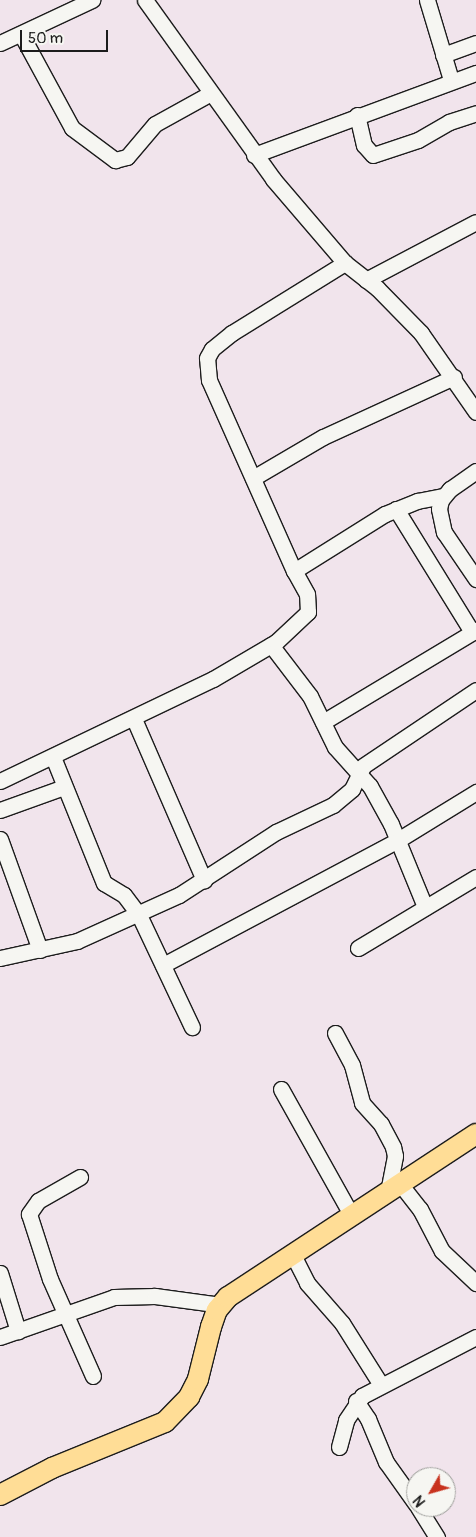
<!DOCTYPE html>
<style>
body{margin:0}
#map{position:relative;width:476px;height:1537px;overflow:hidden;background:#f1e4ec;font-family:Pangolin,sans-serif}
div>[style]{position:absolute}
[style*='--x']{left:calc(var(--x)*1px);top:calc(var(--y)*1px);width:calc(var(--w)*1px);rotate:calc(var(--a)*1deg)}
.roads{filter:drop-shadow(1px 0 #1c1c1c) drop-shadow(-1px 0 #1c1c1c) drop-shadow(0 1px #1c1c1c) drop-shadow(0 -1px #1c1c1c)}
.minor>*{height:15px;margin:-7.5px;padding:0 7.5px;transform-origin:7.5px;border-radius:7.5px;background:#f6f6f2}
.major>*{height:20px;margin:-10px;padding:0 10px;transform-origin:10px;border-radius:10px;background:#ffdd96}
span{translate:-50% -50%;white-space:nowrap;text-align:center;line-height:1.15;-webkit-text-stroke:4px #f6f6f2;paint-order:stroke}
.north{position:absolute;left:406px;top:1467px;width:50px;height:50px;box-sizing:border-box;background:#f6f6f2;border:1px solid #9f9f9c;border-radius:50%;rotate:232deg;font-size:14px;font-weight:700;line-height:20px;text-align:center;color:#1c1c1c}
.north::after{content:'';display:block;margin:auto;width:18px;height:22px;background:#c8321e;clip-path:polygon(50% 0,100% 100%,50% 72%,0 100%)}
.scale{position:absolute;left:20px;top:30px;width:88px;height:22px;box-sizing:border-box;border:2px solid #1c1c1c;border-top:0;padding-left:6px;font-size:15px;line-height:18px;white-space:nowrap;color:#1c1c1c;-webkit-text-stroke:4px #f6f6f2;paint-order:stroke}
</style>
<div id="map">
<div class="roads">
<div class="minor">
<i style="--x:145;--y:0;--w:220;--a:54.4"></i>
<i style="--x:273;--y:179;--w:111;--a:49.4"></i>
<i style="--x:345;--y:263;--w:41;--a:38"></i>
<i style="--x:377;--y:288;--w:63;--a:45.6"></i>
<i style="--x:421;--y:333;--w:96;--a:55.2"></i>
<i style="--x:427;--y:0;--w:84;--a:73.3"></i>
<i style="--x:21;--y:34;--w:107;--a:61.5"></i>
<i style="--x:72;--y:128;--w:54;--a:36.7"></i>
<i style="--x:115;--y:160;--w:12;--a:-14"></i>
<i style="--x:127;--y:157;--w:43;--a:-49.7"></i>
<i style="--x:155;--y:124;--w:64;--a:-29"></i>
<i style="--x:0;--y:43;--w:102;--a:-25.1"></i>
<i style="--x:443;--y:55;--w:35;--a:-20"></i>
<i style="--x:357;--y:115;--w:31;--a:77"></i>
<i style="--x:364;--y:145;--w:13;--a:48"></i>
<i style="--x:373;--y:155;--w:47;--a:-18.4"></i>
<i style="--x:418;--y:140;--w:36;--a:-30"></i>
<i style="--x:449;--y:122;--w:28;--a:-18"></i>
<i style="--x:254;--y:155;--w:237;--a:-20.3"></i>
<i style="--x:366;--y:280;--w:124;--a:-27.8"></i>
<i style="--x:476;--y:471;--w:32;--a:145"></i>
<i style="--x:450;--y:489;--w:14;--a:129"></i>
<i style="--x:441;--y:500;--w:9;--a:103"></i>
<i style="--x:439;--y:509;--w:24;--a:78"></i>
<i style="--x:444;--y:532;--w:57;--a:55.8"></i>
<i style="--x:253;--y:478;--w:81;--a:-30.4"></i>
<i style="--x:323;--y:437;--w:144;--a:-24.6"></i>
<i style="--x:396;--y:509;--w:145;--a:58.3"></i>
<i style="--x:294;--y:571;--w:107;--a:-32.1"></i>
<i style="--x:385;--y:514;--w:35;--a:-22"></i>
<i style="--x:417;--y:501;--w:26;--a:-11"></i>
<i style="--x:271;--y:645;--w:64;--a:52.6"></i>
<i style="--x:310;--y:696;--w:57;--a:63.9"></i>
<i style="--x:335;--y:747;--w:52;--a:48.1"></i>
<i style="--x:370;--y:786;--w:43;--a:61.1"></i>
<i style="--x:391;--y:824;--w:90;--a:67.7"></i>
<i style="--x:134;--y:719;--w:176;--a:66.5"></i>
<i style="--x:323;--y:722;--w:179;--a:-31"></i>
<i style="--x:53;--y:757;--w:136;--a:68"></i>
<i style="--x:104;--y:883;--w:23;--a:31"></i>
<i style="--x:124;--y:895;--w:25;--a:53"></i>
<i style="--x:139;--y:915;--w:124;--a:64.7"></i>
<i style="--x:0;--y:781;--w:236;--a:-25.6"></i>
<i style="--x:213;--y:679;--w:73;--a:-30.4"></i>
<i style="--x:276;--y:642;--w:44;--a:-43.2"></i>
<i style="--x:308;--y:612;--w:18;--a:-93"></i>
<i style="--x:307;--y:594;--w:26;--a:-119"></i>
<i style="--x:294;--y:571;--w:209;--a:-114"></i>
<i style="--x:209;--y:380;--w:22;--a:-95"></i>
<i style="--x:207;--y:358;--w:10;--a:-61"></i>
<i style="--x:212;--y:349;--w:26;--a:-39"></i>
<i style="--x:232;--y:333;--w:133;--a:-31.8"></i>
<i style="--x:0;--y:810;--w:68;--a:-19.8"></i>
<i style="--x:0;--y:839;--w:118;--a:70.2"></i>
<i style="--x:358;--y:948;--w:138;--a:-31"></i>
<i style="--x:0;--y:958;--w:79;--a:-12.4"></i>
<i style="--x:77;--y:941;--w:112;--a:-24.3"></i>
<i style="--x:179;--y:895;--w:116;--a:-33"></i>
<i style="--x:276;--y:832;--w:63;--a:-25.3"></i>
<i style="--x:333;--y:805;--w:25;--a:-40"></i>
<i style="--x:352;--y:789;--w:25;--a:-64"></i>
<i style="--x:363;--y:766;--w:136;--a:-33.9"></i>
<i style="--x:163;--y:965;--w:266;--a:-28"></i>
<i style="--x:398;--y:840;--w:92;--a:-31.6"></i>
<i style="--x:335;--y:1033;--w:36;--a:62"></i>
<i style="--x:352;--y:1065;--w:39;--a:75"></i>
<i style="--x:362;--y:1103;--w:28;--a:48"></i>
<i style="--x:381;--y:1124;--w:26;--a:62"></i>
<i style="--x:393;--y:1147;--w:9;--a:77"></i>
<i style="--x:395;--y:1156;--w:38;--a:101"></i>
<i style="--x:281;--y:1089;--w:145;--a:60.8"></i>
<i style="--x:80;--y:1177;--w:48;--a:150.3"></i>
<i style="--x:38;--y:1201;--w:16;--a:125"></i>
<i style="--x:29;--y:1214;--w:68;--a:72.1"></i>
<i style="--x:50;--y:1279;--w:106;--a:66.1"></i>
<i style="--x:401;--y:1185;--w:31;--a:52"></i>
<i style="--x:420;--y:1209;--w:47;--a:62.4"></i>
<i style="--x:442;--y:1251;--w:47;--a:43.3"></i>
<i style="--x:292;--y:1253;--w:34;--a:63"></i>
<i style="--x:307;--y:1283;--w:53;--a:48.8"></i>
<i style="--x:342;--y:1323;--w:73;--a:57.8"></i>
<i style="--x:0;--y:1273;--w:61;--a:72.8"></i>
<i style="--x:0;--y:1337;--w:121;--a:-19.3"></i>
<i style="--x:114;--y:1297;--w:41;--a:-1.4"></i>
<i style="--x:155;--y:1296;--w:68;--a:7.7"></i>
<i style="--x:356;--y:1401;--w:22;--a:56"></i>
<i style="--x:368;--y:1419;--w:47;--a:67.3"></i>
<i style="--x:386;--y:1462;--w:52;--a:54.5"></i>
<i style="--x:339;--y:1447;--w:28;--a:-75"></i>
<i style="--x:346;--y:1420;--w:29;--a:-56"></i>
<i style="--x:362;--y:1396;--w:128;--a:-27.4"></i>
<i style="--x:418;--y:1507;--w:36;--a:58"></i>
</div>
<div class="major">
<i style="--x:0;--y:1495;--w:59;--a:-27.4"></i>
<i style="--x:52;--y:1468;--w:122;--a:-22.2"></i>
<i style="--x:165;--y:1422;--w:35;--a:-46"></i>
<i style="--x:189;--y:1397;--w:20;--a:-63"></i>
<i style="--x:198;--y:1379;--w:54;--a:-76"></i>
<i style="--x:211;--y:1327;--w:18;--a:-71"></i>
<i style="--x:217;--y:1310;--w:17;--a:-50"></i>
<i style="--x:228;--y:1297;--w:297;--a:-33.3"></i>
</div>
</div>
<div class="north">N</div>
<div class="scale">50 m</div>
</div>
